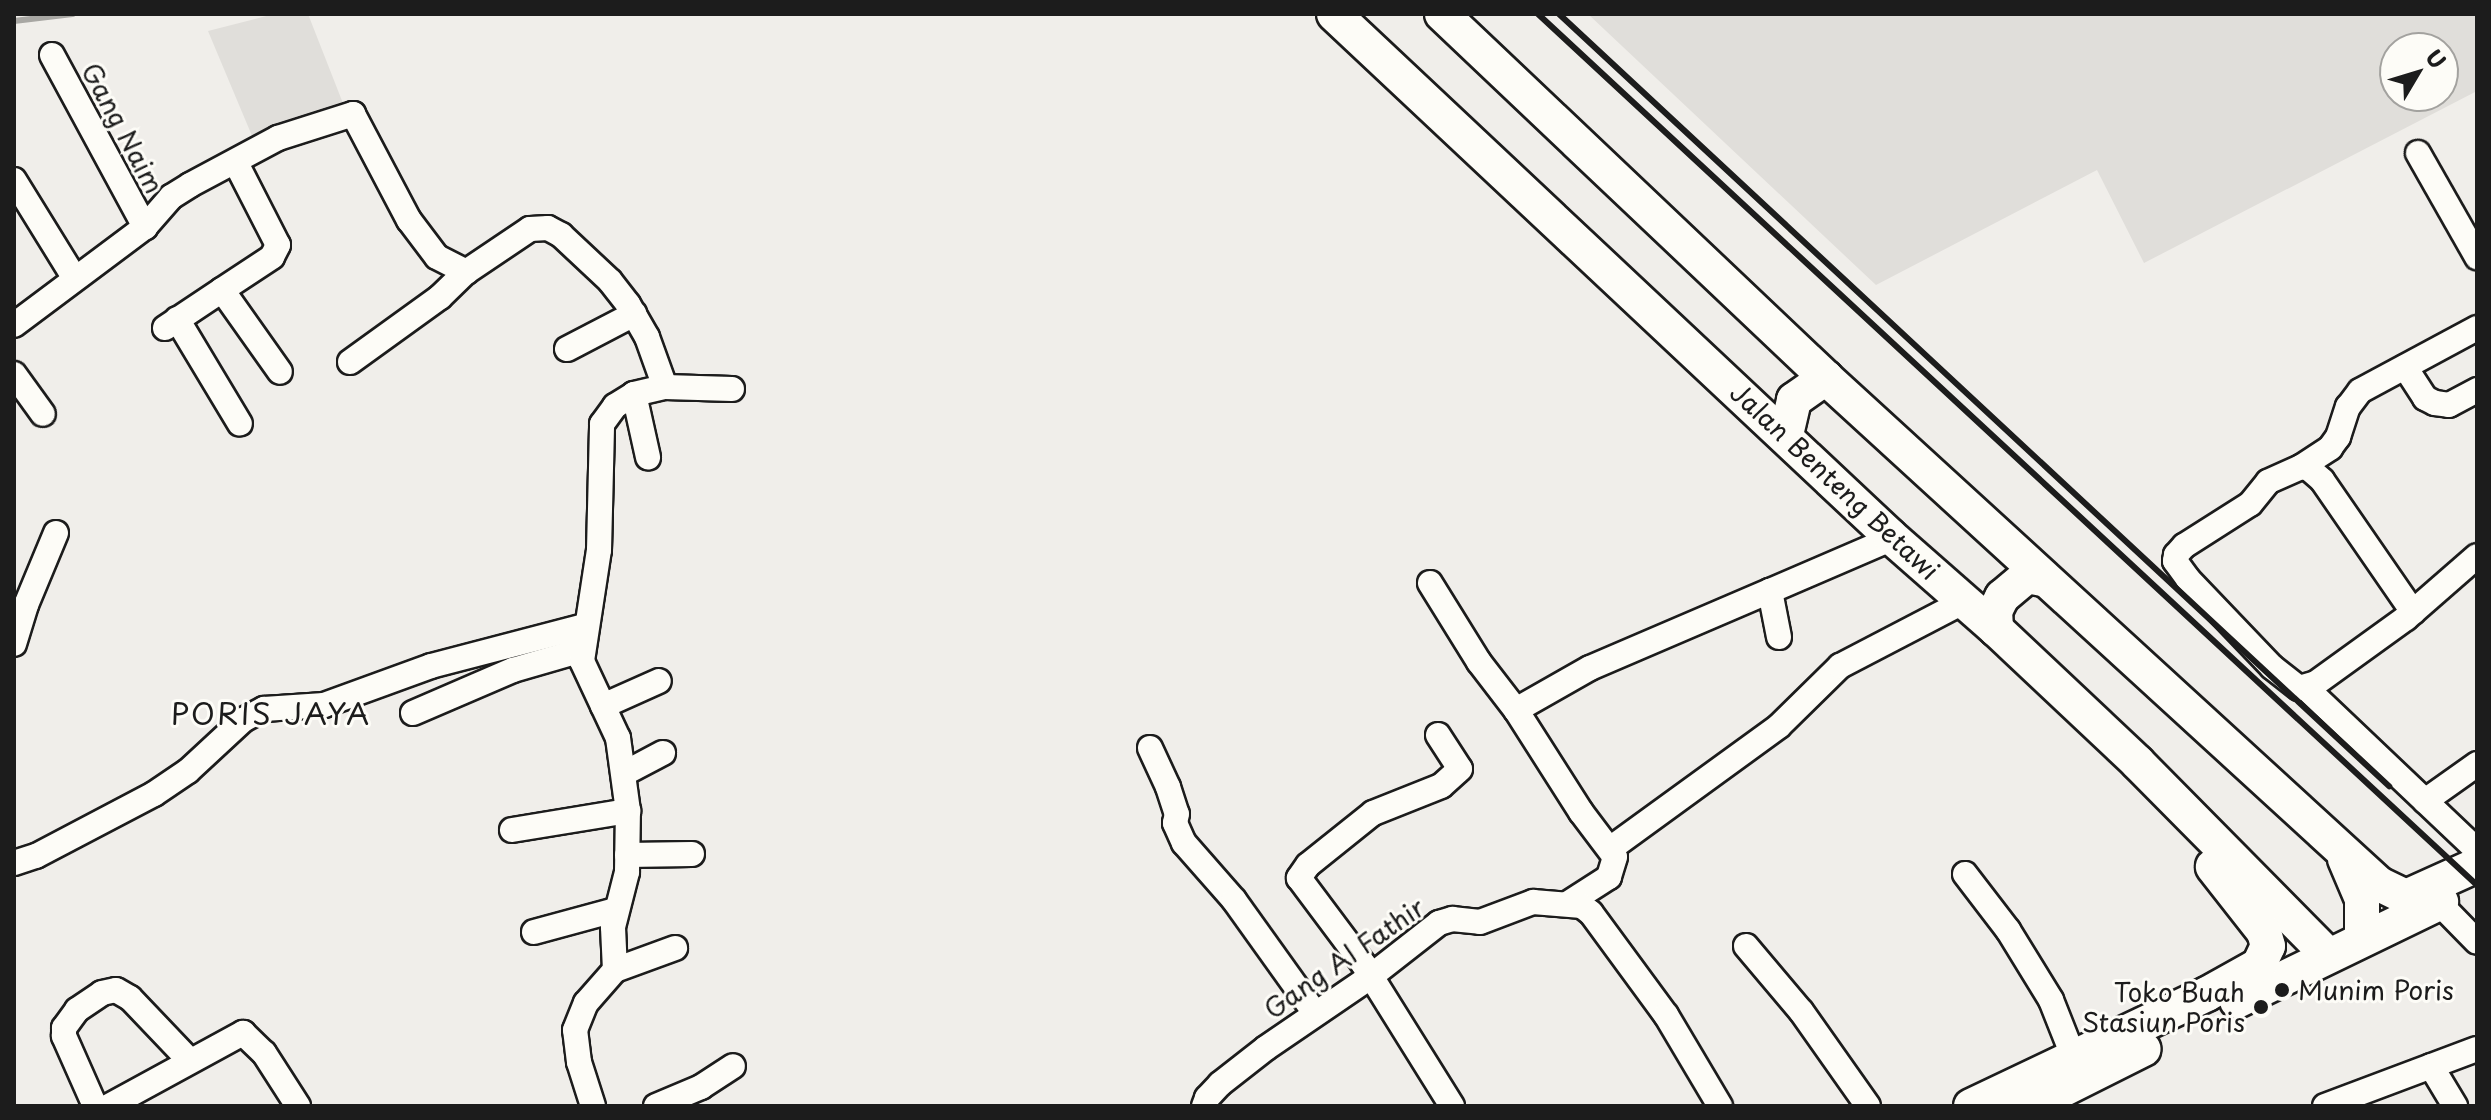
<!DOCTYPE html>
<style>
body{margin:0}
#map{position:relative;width:2491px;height:1120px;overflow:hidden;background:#f0eeea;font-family:"Playpen Sans",sans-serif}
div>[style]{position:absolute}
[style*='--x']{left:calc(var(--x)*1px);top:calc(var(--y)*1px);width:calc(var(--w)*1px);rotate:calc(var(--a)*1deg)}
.built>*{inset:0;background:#e0deda}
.stream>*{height:6px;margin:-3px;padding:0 3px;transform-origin:3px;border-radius:3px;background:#a8a7a3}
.roads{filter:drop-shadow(2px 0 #1c1c1c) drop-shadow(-2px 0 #1c1c1c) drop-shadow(0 2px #1c1c1c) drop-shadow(0 -2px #1c1c1c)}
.street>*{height:24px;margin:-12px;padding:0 12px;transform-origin:12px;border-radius:12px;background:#fdfcf7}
.secondary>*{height:34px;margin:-17px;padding:0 17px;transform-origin:17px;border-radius:17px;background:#fdfcf7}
.rail>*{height:6px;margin:-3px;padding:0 3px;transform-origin:3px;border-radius:3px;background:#1c1c1c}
.dots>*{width:22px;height:22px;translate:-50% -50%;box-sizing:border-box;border:4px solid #fdfcf7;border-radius:50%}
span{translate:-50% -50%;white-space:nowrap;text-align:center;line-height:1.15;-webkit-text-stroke:6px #fdfcf7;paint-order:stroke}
.street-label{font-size:26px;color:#1c1c1c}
.poi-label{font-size:26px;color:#1c1c1c}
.left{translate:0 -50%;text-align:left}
.right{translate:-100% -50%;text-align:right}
.quarter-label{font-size:30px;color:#1c1c1c;letter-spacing:2px}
.frame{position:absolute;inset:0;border:16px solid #1c1c1c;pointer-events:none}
.north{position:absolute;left:2379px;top:32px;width:80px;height:80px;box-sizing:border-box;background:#fdfcf7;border:2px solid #a3a29f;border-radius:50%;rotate:52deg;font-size:22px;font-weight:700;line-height:32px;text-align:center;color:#1c1c1c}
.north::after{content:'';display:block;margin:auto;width:28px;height:36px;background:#1c1c1c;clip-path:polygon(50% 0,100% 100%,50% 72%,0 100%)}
</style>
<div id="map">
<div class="built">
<i style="clip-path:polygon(274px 14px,308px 14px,346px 111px,255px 143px,208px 31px)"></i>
<i style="clip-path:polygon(evenodd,1588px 14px,2477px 14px,2477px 91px,2144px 263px,2097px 170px,1876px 285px,1588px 14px,2395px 48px,2443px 48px,2443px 96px,2395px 96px,2395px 48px)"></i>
</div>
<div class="stream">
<i style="--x:14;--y:21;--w:59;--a:-6.8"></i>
</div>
<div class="roads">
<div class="street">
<i style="--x:52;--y:55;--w:196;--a:61.6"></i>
<i style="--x:2418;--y:153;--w:120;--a:60.4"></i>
<i style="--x:236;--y:163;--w:92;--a:62.9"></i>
<i style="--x:278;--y:245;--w:13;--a:117"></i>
<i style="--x:272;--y:257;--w:60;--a:146.6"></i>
<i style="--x:222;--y:290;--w:100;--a:54.7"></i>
<i style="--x:14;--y:180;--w:114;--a:58.3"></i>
<i style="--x:177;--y:319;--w:122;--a:59"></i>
<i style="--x:14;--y:325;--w:164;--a:-36.8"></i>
<i style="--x:145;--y:227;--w:40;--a:-49"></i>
<i style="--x:171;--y:197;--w:22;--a:-32"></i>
<i style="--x:190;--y:185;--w:100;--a:-28.1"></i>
<i style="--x:278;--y:138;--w:79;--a:-17.7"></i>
<i style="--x:353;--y:114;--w:120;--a:62.2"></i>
<i style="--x:409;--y:220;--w:46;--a:52.9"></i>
<i style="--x:437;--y:257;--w:33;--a:27"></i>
<i style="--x:466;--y:272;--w:77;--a:-33.9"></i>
<i style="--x:530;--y:229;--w:18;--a:-3"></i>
<i style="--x:548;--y:228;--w:15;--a:28"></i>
<i style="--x:561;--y:235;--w:67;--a:43.2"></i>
<i style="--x:610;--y:281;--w:29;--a:52"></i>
<i style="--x:628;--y:304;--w:38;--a:60"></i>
<i style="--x:647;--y:337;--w:53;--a:70.2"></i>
<i style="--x:165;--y:328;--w:69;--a:-33.7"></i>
<i style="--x:567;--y:349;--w:76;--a:-27.6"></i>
<i style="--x:350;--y:362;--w:111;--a:-35.8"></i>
<i style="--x:440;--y:297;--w:36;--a:-44"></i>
<i style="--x:2405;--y:367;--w:37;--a:57"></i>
<i style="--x:2425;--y:398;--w:11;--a:27"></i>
<i style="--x:2435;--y:403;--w:14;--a:8"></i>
<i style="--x:2449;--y:405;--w:32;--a:-28"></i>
<i style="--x:14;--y:374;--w:49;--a:54.1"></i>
<i style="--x:634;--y:394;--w:65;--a:77.5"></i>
<i style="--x:2301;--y:467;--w:35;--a:-33"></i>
<i style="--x:2330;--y:448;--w:14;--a:-54"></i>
<i style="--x:2338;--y:437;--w:32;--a:-72"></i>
<i style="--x:2348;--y:407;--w:20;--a:-53"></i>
<i style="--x:2360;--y:391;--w:133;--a:-28.3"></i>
<i style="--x:1430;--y:583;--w:93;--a:58.2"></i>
<i style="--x:1479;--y:662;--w:61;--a:52.4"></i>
<i style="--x:1516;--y:710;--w:121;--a:57.5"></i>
<i style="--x:1581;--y:812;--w:56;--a:52.9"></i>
<i style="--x:1615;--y:857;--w:21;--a:107"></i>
<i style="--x:1609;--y:877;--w:50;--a:147.3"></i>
<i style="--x:2413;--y:612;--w:160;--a:-124.6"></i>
<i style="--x:2322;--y:480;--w:18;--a:-139"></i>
<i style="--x:2308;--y:468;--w:7;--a:-172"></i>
<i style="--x:2301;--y:467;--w:36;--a:156"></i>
<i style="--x:2268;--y:482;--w:28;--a:129"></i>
<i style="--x:2250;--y:504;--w:78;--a:147.5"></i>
<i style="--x:2184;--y:546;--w:12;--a:132"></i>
<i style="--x:2176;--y:555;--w:6;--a:99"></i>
<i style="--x:2175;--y:561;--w:22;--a:54"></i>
<i style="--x:2188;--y:579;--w:122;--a:46.3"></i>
<i style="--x:2272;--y:667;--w:34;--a:38"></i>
<i style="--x:2299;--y:688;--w:18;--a:-16"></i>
<i style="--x:2316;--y:683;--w:111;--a:-35.8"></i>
<i style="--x:2406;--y:618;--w:94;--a:-41.1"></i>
<i style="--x:1779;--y:637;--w:47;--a:-101.1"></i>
<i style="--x:1770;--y:591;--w:134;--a:-23.3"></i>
<i style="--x:14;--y:644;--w:41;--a:-72.9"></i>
<i style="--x:26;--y:605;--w:78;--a:-67.4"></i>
<i style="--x:2305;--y:687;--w:237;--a:43.5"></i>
<i style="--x:603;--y:706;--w:61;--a:-24.1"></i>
<i style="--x:1516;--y:710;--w:85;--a:-29.6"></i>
<i style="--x:1590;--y:668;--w:196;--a:-23.2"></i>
<i style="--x:413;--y:713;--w:109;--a:-23.3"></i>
<i style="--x:513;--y:670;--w:72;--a:-16.2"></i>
<i style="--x:1438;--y:735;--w:40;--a:57.1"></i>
<i style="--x:1460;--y:769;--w:25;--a:138"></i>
<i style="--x:1441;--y:786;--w:73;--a:158.3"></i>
<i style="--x:1373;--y:813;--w:83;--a:141.3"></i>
<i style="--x:1308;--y:865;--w:16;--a:125"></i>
<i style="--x:1299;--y:878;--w:109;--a:53.2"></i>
<i style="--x:1364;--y:965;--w:166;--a:58"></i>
<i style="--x:1150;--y:748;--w:43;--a:65.2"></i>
<i style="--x:1168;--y:787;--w:28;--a:72"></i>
<i style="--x:1177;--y:814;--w:9;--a:103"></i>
<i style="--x:1175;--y:823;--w:22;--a:66"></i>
<i style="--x:1184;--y:843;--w:76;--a:48.7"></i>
<i style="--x:1234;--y:900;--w:139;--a:54.4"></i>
<i style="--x:625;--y:773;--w:43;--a:-27.8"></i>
<i style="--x:2425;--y:801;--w:64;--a:-35.4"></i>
<i style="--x:512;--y:830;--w:118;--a:-9.3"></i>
<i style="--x:1610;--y:849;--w:209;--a:-36"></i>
<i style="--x:1779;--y:726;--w:86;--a:-44.5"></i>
<i style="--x:1840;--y:666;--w:141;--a:-27.5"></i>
<i style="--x:627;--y:855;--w:65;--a:-0.9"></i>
<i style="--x:14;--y:863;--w:23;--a:-18"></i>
<i style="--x:36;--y:856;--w:133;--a:-27.7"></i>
<i style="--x:154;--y:794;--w:41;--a:-34.1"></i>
<i style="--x:188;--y:771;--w:75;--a:-42.8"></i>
<i style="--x:243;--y:720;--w:24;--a:-28"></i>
<i style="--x:264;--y:709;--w:60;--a:-3.8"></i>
<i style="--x:324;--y:705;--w:114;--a:-20"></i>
<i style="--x:431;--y:666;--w:159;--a:-14.6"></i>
<i style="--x:1965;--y:874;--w:71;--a:52.5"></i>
<i style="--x:2008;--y:930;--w:82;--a:58.4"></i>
<i style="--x:2051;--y:1000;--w:62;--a:68.4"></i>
<i style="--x:2439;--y:903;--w:54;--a:45.7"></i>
<i style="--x:534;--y:932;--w:84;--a:-15.2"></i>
<i style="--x:1746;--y:946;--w:85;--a:49.8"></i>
<i style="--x:1801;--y:1011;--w:116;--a:54.8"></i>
<i style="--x:615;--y:970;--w:64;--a:-20.1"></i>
<i style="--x:2431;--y:1066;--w:47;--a:59"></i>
<i style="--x:95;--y:1106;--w:77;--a:-113.9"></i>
<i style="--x:64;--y:1036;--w:8;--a:-90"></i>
<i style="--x:64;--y:1028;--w:22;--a:-54"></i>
<i style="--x:77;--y:1010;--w:30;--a:-34"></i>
<i style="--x:102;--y:993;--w:14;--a:-12"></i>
<i style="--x:116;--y:990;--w:16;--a:30"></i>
<i style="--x:130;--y:998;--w:86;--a:46.4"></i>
<i style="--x:109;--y:1106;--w:153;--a:-28.6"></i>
<i style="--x:243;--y:1033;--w:29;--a:44"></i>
<i style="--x:264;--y:1053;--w:63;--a:57.3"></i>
<i style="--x:593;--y:1106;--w:46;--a:-107.7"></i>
<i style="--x:579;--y:1062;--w:32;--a:-97"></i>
<i style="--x:575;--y:1030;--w:29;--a:-68"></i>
<i style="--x:586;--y:1003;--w:44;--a:-48.7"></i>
<i style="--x:615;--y:970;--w:43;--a:-92.7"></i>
<i style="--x:613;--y:927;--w:57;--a:-75.7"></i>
<i style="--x:627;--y:872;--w:61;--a:-89.1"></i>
<i style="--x:628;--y:811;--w:74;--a:-97.8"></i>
<i style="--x:618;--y:738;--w:85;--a:-115.1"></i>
<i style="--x:582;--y:661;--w:112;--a:-81.3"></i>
<i style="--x:599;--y:550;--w:126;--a:-88.6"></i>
<i style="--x:602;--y:424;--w:22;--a:-54"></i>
<i style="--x:615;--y:406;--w:22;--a:-32"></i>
<i style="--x:634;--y:394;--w:32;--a:-13"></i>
<i style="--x:665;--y:387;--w:67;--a:1.7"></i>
<i style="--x:656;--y:1106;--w:49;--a:-22.9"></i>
<i style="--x:701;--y:1087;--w:38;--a:-33"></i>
<i style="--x:1204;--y:1106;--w:9;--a:-69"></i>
<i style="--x:1207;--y:1098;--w:19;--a:-47"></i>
<i style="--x:1220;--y:1084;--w:58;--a:-38"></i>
<i style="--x:1266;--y:1048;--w:126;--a:-34.3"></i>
<i style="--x:1370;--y:977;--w:88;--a:-38"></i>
<i style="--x:1439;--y:923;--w:14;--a:-17"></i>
<i style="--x:1452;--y:919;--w:28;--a:6"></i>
<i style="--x:1480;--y:922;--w:57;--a:-20.7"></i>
<i style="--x:1533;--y:902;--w:49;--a:4.7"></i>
<i style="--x:1582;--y:906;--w:11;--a:38"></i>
<i style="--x:1591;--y:913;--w:127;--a:53.7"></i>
<i style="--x:1666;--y:1015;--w:106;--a:59.3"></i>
<i style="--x:2325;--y:1106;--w:162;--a:-20.6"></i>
</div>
<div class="secondary">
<i style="--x:1334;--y:14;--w:763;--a:43.19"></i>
<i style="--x:1890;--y:536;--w:141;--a:41.3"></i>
<i style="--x:1996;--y:629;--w:194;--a:43.3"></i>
<i style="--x:2137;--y:762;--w:272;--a:45.3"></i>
<i style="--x:1442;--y:14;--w:529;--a:43.47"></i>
<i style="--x:1826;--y:378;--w:750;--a:42.46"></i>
<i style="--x:2379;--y:884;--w:30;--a:26"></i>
<i style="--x:2406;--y:897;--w:78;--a:-24.3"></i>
<i style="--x:1786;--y:435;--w:36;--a:-77"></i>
<i style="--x:1794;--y:400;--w:39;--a:-35"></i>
<i style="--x:1996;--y:629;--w:18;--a:-93"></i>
<i style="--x:1995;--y:611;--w:16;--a:-63"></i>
<i style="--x:2002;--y:597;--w:33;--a:-40"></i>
<i style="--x:2027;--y:576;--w:16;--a:11"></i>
<i style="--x:2345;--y:859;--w:43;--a:67"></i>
<i style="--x:2362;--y:899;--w:40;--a:90"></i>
<i style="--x:2237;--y:1001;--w:227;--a:-25.9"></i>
<i style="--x:1971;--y:1106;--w:261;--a:-25.4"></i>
<i style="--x:2207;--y:994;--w:60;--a:-29.1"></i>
<i style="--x:2259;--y:965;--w:21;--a:-65"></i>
<i style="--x:2268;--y:946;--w:15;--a:-106"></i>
<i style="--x:2264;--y:932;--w:83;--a:-128.1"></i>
<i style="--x:2030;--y:1106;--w:127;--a:-26.6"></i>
</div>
</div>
<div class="rail">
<i style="--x:1538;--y:14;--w:1281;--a:42.85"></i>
<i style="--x:1559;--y:14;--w:1134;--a:42.93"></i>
</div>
<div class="dots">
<i style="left:2282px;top:990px;background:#1c1c1c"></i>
<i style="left:2261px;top:1007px;background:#1c1c1c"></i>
</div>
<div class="street-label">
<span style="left:123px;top:128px;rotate:62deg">Gang Naim</span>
<span style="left:1835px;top:481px;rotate:43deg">Jalan Benteng Betawi</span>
<span style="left:1344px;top:958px;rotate:-35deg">Gang Al Fathir</span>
</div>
<div class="poi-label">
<span class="left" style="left:2298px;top:990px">Munim Poris</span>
<span class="right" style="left:2245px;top:1007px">Toko Buah<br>Stasiun Poris</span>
</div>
<div class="quarter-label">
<span style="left:271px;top:713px">PORIS JAYA</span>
</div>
<div class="frame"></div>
<div class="north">U</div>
</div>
